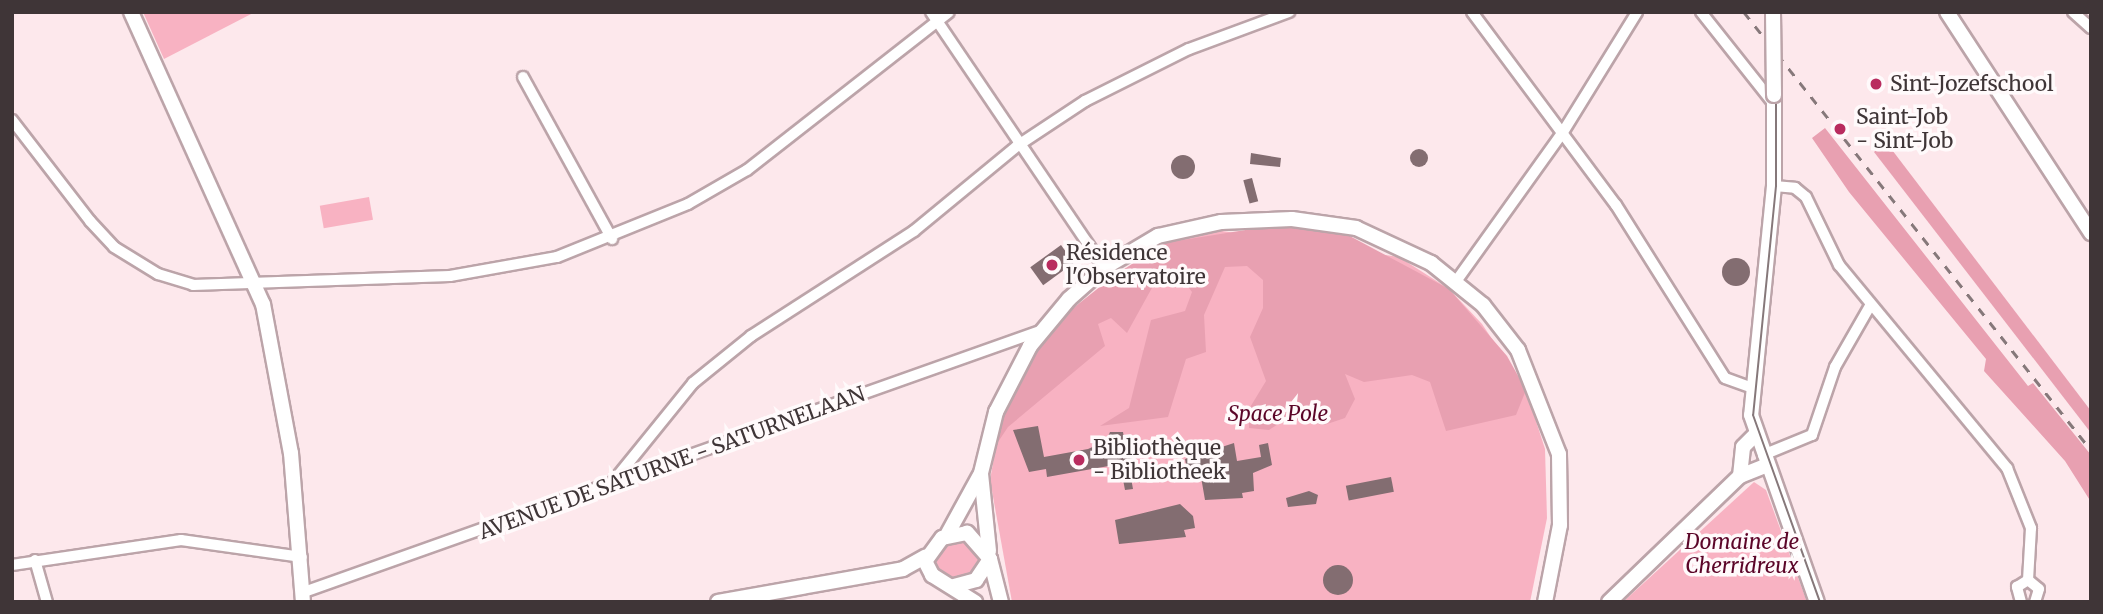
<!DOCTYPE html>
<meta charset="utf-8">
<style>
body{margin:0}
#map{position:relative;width:2103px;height:614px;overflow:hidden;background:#fde8ec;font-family:Merriweather,serif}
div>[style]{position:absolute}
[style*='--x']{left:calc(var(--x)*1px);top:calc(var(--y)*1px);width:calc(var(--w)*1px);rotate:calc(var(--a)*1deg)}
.green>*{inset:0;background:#f8b2c2;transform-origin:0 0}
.round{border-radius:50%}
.forest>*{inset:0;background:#e8a0b1}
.building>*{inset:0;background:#836d71;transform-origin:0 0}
.roads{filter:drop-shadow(2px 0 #bca4a9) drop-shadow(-2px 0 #bca4a9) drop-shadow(0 2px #bca4a9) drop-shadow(0 -2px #bca4a9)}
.street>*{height:10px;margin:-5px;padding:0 5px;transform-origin:5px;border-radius:5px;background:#fff}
.secondary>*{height:14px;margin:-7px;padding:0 7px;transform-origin:7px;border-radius:7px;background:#fff}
.tram>*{height:2px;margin:-1px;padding:0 1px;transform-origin:1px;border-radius:1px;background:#86787a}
.rail>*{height:2.5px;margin-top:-1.25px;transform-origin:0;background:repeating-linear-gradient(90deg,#86787a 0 9px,transparent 0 18px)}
.bridges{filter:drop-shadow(2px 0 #bca4a9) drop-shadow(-2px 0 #bca4a9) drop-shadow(0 2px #bca4a9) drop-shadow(0 -2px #bca4a9)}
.secondary-bridge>*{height:14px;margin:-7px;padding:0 7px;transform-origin:7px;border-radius:7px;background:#fff}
.dots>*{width:19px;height:19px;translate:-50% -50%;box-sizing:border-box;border:4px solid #fffafb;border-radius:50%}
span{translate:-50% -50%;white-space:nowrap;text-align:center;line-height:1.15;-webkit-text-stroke:7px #fffafb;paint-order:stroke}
.poi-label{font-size:21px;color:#3f3537}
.left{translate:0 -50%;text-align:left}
.park-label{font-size:21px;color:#5b0528;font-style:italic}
.street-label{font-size:21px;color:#3f3537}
.frame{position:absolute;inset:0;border:14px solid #3f3537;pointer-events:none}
</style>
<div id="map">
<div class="green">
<i style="clip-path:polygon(143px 12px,255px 12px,164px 59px)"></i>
<i style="left:369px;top:197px;width:23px;height:50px;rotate:80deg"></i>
<i style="clip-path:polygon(1222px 231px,1399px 257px,1449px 289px,1482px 324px,1526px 390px,1545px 449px,1547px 518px,1530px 602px,1012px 602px,990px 480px,1003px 407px,1111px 278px,1164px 243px)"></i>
<i style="clip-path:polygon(1754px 482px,1766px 490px,1807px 602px,1623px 602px)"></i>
<i class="round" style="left:936px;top:539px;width:42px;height:42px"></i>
</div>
<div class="forest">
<i style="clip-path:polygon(1825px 128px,2028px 386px,2033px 383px,2091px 455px,2091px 502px,2065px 461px,1984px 371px,1986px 359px,1849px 192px,1812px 138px)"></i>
<i style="clip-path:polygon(1886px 142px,2091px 411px,2091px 433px,1874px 152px)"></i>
<i style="clip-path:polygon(1283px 224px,1346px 234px,1449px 289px,1507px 356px,1526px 390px,1516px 415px,1446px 431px,1430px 382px,1412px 375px,1364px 382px,1345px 374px,1355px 399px,1345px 418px,1324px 425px,1288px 418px,1269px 430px,1249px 428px,1249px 409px,1266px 381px,1250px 337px,1263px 308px,1263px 280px,1247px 266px,1225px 267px,1204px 315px,1206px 352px,1186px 359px,1168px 417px,1100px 426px,1129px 408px,1151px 320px,1185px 311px,1192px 292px,1177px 272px,1158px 277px,1127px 333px,1111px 318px,1098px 324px,1105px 346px,1008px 427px,990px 454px,1003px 407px,1033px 350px,1062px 317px,1111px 278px,1164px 243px)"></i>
</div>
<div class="building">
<i class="round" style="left:1410px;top:149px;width:18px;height:18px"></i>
<i style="clip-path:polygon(1251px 153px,1281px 158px,1280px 167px,1250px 164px)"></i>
<i class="round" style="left:1171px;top:155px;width:24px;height:24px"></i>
<i style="left:1252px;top:178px;width:24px;height:9px;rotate:75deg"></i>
<i style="left:1061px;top:245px;width:22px;height:38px;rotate:54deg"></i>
<i class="round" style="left:1722px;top:258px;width:28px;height:28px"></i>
<i style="clip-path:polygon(1038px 426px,1044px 457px,1088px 449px,1106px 441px,1110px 432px,1123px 432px,1125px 444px,1145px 450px,1128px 461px,1133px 489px,1125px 490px,1120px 464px,1047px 477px,1046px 469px,1029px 472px,1013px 430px)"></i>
<i style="clip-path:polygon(1234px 443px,1237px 461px,1261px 457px,1259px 445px,1268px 443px,1272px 465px,1253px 473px,1254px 491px,1242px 493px,1243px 498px,1205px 500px,1201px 477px,1189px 479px,1185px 459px)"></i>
<i style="left:1391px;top:477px;width:15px;height:46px;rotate:79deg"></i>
<i style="clip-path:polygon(1309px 491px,1318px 495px,1316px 504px,1288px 507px,1286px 498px)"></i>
<i style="clip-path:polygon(1180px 504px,1193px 516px,1195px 528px,1184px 530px,1186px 537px,1119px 544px,1115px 520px)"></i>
<i class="round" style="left:1323px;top:565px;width:30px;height:30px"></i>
</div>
<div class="roads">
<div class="street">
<i style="--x:931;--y:12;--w:309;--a:55.9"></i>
<i style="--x:1472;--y:12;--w:241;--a:53.3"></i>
<i style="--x:1616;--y:205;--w:204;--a:57.8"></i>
<i style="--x:1725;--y:378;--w:29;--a:20"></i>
<i style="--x:1701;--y:12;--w:117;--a:51.6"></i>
<i style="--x:2073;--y:12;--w:24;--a:42"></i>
<i style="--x:523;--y:77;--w:185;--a:61.2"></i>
<i style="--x:12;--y:120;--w:128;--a:52.3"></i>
<i style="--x:90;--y:221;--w:35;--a:47"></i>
<i style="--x:114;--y:247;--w:52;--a:31.5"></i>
<i style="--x:158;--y:274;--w:37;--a:17"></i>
<i style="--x:193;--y:285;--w:257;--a:-2"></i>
<i style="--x:450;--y:276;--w:109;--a:-10.1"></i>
<i style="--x:557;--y:257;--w:141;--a:-22"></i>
<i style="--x:688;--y:204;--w:68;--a:-30"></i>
<i style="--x:747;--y:170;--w:256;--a:-38"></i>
<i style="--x:1774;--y:186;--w:21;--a:5"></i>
<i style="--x:1795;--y:188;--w:14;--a:39"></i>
<i style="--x:1806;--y:197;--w:76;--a:64.1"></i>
<i style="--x:1839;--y:265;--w:264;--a:50.4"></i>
<i style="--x:2007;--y:468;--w:65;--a:68.2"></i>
<i style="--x:2031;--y:528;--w:52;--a:93.3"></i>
<i style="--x:1457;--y:280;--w:182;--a:-54.4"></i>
<i style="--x:1563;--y:132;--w:141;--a:-58.3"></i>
<i style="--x:1763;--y:455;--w:53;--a:-22.2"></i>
<i style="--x:1812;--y:435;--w:72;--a:-71.3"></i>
<i style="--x:1835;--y:367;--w:70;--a:-60.2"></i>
<i style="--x:608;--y:488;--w:135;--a:-51"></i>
<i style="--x:693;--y:383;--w:75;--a:-39"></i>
<i style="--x:751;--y:336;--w:194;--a:-32.8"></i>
<i style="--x:914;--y:231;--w:134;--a:-39.5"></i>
<i style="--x:1017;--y:146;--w:82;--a:-33.5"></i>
<i style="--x:1085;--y:101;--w:116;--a:-26.6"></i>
<i style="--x:1189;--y:49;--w:107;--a:-20.3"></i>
<i style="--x:35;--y:560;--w:44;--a:74.1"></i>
<i style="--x:12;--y:565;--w:171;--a:-8.4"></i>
<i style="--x:181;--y:540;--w:122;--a:8"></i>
<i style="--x:304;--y:592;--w:781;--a:-19.53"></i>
<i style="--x:2021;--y:602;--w:16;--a:-105"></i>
<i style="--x:2017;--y:587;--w:13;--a:-32"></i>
<i style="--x:2028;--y:580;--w:14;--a:39"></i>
<i style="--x:2039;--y:589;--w:14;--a:107"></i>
</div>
<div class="secondary">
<i style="--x:131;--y:12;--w:320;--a:65.7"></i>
<i style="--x:263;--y:304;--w:152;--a:79.4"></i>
<i style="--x:291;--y:453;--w:149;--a:85.4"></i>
<i style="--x:1947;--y:12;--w:264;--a:56.9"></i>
<i style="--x:1774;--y:95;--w:91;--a:90"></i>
<i style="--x:1774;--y:186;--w:230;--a:95.7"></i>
<i style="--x:1751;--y:415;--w:198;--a:70.6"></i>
<i style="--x:1740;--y:476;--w:29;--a:-84"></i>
<i style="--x:1743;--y:447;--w:17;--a:-45"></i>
<i style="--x:947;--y:535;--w:68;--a:-61.2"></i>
<i style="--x:989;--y:551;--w:78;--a:-95.9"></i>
<i style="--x:981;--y:473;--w:63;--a:-76.2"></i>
<i style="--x:996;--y:412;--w:74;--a:-62.7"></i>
<i style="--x:1030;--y:346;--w:61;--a:-50.3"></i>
<i style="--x:1069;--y:299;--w:47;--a:-41.5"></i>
<i style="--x:1104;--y:268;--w:63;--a:-30.7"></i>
<i style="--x:1158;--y:236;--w:65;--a:-12.5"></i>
<i style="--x:1221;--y:222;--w:71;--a:-2.4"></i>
<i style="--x:1292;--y:219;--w:65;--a:8"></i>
<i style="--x:1356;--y:228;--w:83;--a:25"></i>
<i style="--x:1431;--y:263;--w:67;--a:38.9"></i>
<i style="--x:1483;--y:305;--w:57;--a:52.1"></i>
<i style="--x:1518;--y:350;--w:112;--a:68.5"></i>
<i style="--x:1559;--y:454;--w:71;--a:89.2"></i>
<i style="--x:1560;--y:525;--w:78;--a:101"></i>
<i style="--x:990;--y:559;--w:44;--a:75.7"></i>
<i style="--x:954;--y:586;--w:23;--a:-15"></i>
<i style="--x:976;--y:580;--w:25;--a:-56"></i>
<i style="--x:990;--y:559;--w:35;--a:-131"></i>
<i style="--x:967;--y:533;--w:25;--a:169"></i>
<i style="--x:942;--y:538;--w:29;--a:126"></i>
<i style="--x:925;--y:561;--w:16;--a:63"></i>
<i style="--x:932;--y:575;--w:51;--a:32.1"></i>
<i style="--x:718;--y:602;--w:188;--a:-10.1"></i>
<i style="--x:903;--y:569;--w:26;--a:-29"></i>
<i style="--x:1609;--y:602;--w:182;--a:-43.9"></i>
<i style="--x:1740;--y:476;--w:29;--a:-22"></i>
</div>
</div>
<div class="tram">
<i style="--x:1776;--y:12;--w:174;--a:90"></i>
<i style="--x:1776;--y:186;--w:230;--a:95.7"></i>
<i style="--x:1753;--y:415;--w:199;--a:70.3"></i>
</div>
<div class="rail">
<i style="--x:1744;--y:12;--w:559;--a:51.61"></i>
</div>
<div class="bridges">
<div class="secondary-bridge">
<i style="--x:1773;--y:12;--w:83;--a:89.3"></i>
</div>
</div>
<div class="dots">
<i style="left:1876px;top:84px;background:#b92c5f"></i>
<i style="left:1840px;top:129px;background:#b92c5f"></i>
<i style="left:1052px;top:265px;background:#b92c5f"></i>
<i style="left:1079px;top:460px;background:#b92c5f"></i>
</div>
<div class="poi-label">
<span class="left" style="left:1890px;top:84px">Sint-Jozefschool</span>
<span class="left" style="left:1856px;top:129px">Saint-Job<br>- Sint-Job</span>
<span class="left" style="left:1066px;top:265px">Résidence<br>l'Observatoire</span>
<span class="left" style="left:1093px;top:460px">Bibliothèque<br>- Bibliotheek</span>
</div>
<div class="park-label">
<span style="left:1278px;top:414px">Space Pole</span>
<span style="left:1742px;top:554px">Domaine de<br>Cherridreux</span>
</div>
<div class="street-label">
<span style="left:672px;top:463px;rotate:-20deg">AVENUE DE SATURNE - SATURNELAAN</span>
</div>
<div class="frame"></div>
</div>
